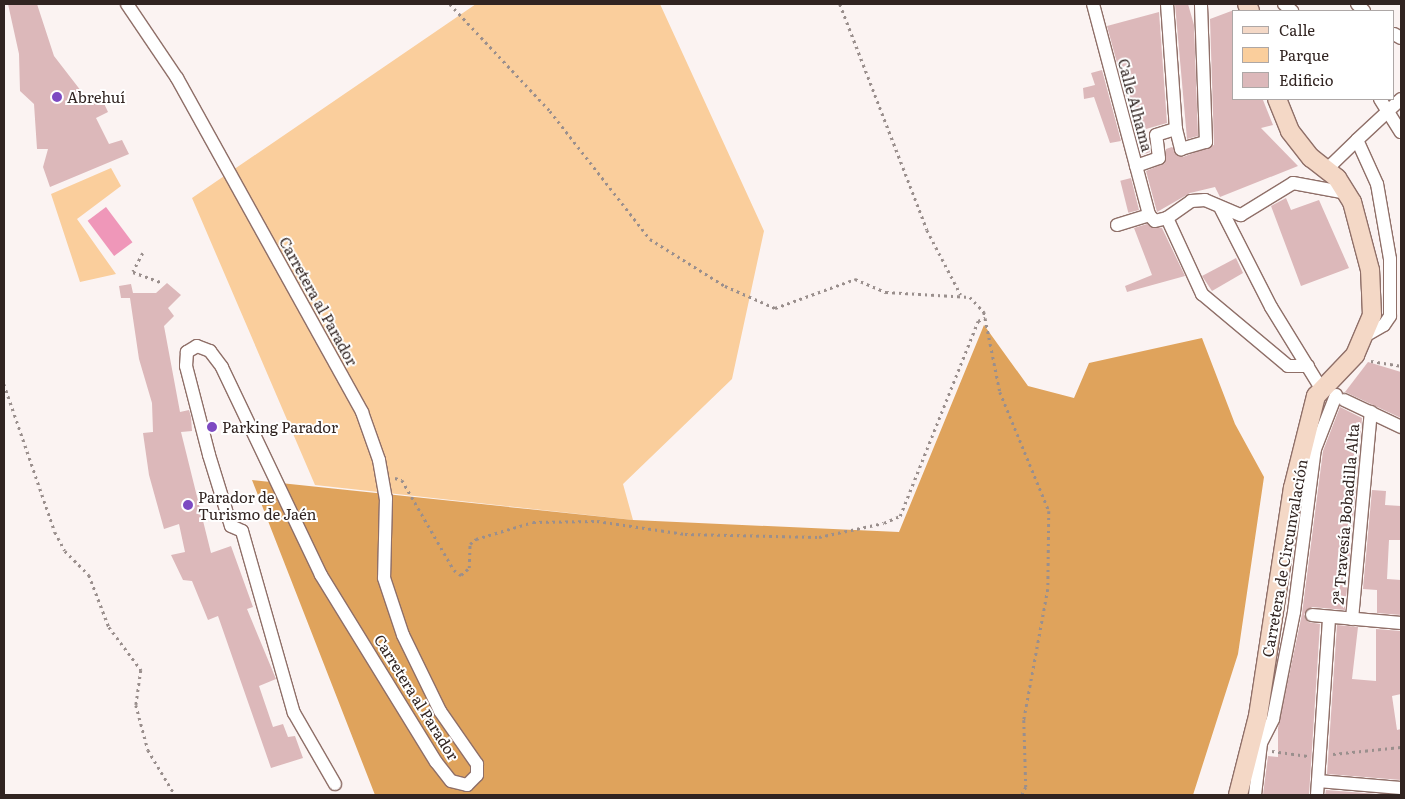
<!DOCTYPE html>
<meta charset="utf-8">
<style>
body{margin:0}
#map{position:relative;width:1405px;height:799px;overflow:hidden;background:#fbf3f2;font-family:Literata,serif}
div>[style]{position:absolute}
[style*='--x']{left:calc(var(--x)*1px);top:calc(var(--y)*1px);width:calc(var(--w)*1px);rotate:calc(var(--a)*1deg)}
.green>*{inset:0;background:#face9c}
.forest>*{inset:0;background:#dfa35c}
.water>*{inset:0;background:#ef97b9;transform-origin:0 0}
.building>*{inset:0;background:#dcb8ba;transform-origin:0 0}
.path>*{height:2.5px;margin-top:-1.25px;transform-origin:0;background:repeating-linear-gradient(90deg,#9a8f8d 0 2.5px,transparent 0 6.5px)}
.roads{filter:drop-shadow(1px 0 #8f6f68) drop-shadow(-1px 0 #8f6f68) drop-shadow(0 1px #8f6f68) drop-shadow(0 -1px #8f6f68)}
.street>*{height:12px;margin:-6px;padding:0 6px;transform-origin:6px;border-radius:6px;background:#fff}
.secondary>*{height:18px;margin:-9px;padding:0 9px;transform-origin:9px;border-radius:9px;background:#f4d8c6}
.dots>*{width:14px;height:14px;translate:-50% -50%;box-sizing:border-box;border:2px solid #fff;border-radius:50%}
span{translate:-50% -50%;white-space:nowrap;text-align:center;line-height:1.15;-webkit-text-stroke:4px #fff;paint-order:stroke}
.poi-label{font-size:15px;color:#312421}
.left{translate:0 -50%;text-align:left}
.street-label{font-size:15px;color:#312421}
.frame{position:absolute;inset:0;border:5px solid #312421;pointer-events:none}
.legend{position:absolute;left:1232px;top:10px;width:162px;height:90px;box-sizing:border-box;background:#fff;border:1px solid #ada7a6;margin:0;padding:6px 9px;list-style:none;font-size:15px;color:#312421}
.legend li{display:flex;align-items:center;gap:10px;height:25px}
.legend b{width:25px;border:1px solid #ada7a6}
</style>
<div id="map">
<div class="green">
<i style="clip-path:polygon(476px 4px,660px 4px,764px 231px,732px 379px,623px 484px,633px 520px,315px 485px,192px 198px)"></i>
<i style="clip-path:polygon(111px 168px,121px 186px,77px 219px,116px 274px,80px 282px,51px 194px)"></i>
</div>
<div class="forest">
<i style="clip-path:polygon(984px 325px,1028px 386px,1074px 398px,1089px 363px,1202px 338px,1235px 424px,1264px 477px,1238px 654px,1193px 795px,375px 795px,252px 480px,633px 520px,899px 532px)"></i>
</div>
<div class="water">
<i style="left:106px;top:207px;width:44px;height:23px;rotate:53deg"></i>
</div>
<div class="building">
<i style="clip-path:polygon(8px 4px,37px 4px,54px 56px,88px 100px,100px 95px,108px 112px,96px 118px,109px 144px,122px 140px,129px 154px,50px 187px,43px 167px,48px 149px,37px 149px,34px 104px,20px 91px,19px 54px)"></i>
<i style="clip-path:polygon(1175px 4px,1188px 4px,1194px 25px,1198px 136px,1187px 139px)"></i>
<i style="clip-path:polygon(1234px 10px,1234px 99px,1263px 100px,1273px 125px,1261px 128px,1298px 166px,1220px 197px,1215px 187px,1190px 193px,1157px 212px,1146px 171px,1165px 163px,1166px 149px,1172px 147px,1183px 157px,1214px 145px,1210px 19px)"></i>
<i style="clip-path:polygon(1159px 12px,1167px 123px,1146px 129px,1150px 152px,1142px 155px,1107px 26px)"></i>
<i style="clip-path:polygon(1102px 70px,1121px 141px,1110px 143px,1094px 97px,1084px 99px,1083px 88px,1095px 85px,1091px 73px)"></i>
<i style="left:1131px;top:178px;width:33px;height:11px;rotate:76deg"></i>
<i style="clip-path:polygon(1286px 198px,1291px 210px,1319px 200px,1349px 268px,1301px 286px,1271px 206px)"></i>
<i style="clip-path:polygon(1147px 224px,1162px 228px,1185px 276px,1127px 292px,1125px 286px,1152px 275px,1134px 228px)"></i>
<i style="clip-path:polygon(1236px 258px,1243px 273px,1212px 291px,1202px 276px)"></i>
<i style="clip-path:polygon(167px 283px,181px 295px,168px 308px,174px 316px,164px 326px,180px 412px,189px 410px,191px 417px,192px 431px,181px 432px,211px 553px,231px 546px,253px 607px,247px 609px,276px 679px,259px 686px,273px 727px,283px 724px,288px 737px,295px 736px,303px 758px,271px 768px,218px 616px,208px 620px,192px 581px,183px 580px,171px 555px,185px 552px,179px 524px,164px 529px,149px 475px,143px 433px,153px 432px,152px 403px,139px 359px,130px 298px,121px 298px,119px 286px,131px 284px,133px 293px,156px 293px)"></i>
<i style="clip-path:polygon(1368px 362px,1401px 372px,1401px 418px,1345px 392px)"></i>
<i style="clip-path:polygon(1340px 407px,1362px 418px,1345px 610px,1312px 607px,1304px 614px,1308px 622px,1320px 624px,1309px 795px,1263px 795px,1268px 756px,1278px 757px,1278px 728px,1302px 614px,1323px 451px)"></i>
<i style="clip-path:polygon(1372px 490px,1386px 491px,1385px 505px,1401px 506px,1401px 540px,1389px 540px,1387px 579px,1401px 580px,1401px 615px,1377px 613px,1377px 590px,1363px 589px)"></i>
<i style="clip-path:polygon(1337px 625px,1358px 627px,1352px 679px,1376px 681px,1376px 629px,1401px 631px,1401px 694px,1392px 696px,1397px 730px,1401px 729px,1401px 780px,1327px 774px)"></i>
<i style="clip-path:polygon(1326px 790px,1390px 795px,1325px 795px)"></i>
</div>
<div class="path">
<i style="--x:450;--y:4;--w:146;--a:46.9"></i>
<i style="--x:550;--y:111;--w:162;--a:52"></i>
<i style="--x:650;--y:239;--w:89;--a:32.1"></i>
<i style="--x:725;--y:286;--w:55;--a:23.7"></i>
<i style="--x:775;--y:308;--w:85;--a:-19.9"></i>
<i style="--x:855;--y:279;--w:34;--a:23"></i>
<i style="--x:886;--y:292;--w:84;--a:3.4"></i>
<i style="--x:970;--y:297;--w:21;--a:47"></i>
<i style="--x:984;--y:312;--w:82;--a:78.7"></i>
<i style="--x:1000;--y:392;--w:129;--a:67.6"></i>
<i style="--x:1049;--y:511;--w:78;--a:90.7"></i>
<i style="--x:1048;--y:589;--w:133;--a:100.4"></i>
<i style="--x:1024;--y:720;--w:67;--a:88.3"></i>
<i style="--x:1026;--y:787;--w:9;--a:117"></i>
<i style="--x:840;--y:4;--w:242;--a:68.9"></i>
<i style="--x:927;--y:230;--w:73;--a:62.4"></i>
<i style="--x:143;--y:253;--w:21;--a:118"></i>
<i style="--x:133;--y:272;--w:30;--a:20"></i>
<i style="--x:1371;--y:361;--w:30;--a:9"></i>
<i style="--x:4;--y:384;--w:157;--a:71"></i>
<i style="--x:55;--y:532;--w:21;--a:62"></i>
<i style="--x:65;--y:551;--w:34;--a:45"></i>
<i style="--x:89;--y:575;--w:56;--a:69"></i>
<i style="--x:109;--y:627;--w:54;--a:53.3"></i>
<i style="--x:141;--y:670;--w:35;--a:98"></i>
<i style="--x:136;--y:705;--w:47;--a:75.1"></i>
<i style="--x:148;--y:750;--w:52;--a:59"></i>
<i style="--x:395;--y:478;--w:7;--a:16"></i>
<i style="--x:402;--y:480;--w:104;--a:60"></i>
<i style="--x:454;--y:570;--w:9;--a:36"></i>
<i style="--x:461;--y:575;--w:11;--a:-41"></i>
<i style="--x:469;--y:568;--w:24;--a:-88"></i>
<i style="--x:470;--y:544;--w:8;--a:-40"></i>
<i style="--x:476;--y:539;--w:59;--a:-16.6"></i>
<i style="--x:533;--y:522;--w:64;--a:-0.9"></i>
<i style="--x:597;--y:521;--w:89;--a:8.4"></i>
<i style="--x:685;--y:534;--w:134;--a:1.3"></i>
<i style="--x:819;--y:537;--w:66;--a:-12.2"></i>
<i style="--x:884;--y:523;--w:17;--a:-24"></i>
<i style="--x:900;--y:516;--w:210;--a:-68.2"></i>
<i style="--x:978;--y:321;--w:8;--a:-23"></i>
<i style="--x:1272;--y:751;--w:36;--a:8"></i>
<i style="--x:1333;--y:754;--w:68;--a:-5.9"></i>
</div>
<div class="roads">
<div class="street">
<i style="--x:127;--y:4;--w:89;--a:56"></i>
<i style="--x:177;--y:78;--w:382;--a:61"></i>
<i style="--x:362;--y:412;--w:51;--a:70.5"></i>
<i style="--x:379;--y:460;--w:39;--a:80"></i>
<i style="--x:386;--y:498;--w:80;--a:91.4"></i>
<i style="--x:384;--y:578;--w:60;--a:71.6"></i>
<i style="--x:403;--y:635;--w:85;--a:64"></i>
<i style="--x:440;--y:711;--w:65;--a:55.1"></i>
<i style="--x:477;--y:764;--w:11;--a:90"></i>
<i style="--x:477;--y:775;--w:14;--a:135"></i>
<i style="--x:467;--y:785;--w:16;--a:-166"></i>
<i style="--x:451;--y:781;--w:24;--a:-128"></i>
<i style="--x:436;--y:762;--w:220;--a:-121.6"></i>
<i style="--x:321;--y:575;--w:230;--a:-115.5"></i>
<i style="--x:222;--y:367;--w:20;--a:-127"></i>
<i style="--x:210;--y:351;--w:14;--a:-159"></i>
<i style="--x:197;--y:346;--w:12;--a:149"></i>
<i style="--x:187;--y:352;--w:14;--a:94"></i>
<i style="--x:186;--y:366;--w:92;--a:75.5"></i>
<i style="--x:209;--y:455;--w:74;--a:72.8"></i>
<i style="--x:231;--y:526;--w:12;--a:24"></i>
<i style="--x:242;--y:531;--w:189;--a:74.1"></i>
<i style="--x:294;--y:713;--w:82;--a:60"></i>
<i style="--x:1093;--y:4;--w:218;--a:75.1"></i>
<i style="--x:1167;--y:4;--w:125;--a:85.9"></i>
<i style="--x:1284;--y:4;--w:11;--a:41"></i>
<i style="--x:1357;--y:4;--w:10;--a:45"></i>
<i style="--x:1394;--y:34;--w:8;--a:30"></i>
<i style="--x:1380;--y:99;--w:39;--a:58"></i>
<i style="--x:1136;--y:166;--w:24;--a:-19"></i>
<i style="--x:1159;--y:158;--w:23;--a:-97"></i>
<i style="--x:1156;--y:135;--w:21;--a:-17"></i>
<i style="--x:1176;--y:129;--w:21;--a:76"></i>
<i style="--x:1181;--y:149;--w:26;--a:-16"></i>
<i style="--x:1206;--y:142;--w:138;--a:-92.1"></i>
<i style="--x:1325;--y:171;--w:45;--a:-44.1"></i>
<i style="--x:1220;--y:207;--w:112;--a:63"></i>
<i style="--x:1271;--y:307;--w:97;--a:58.4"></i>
<i style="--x:1167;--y:218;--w:84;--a:65.3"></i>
<i style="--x:1202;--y:294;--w:112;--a:39.9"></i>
<i style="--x:1288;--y:366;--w:20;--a:0"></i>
<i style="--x:1117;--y:225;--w:34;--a:-17"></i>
<i style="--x:1149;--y:215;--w:8;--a:45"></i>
<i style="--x:1155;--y:221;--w:12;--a:-14"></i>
<i style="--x:1167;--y:218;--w:29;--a:-35"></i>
<i style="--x:1191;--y:201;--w:14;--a:-4"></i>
<i style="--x:1205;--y:200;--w:39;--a:23"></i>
<i style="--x:1241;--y:215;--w:61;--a:-31.6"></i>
<i style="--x:1293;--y:183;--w:55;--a:10.5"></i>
<i style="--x:1363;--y:337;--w:24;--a:-30"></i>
<i style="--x:1384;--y:325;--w:11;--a:-56"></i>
<i style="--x:1390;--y:316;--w:57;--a:-90"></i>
<i style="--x:1390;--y:259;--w:76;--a:-99.8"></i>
<i style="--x:1377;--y:184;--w:48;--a:-114.4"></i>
<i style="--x:1357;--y:140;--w:60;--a:-43"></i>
<i style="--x:1344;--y:400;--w:63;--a:25.3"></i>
<i style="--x:1312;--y:615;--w:89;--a:5.1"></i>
<i style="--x:1352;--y:619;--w:208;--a:-84.8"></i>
<i style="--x:1318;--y:781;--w:83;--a:4.8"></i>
<i style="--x:1255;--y:795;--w:52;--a:-83.4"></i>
<i style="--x:1261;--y:743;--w:27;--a:-63"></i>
<i style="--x:1273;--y:719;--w:109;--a:-78.9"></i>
<i style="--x:1294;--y:612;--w:164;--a:-82.7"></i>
<i style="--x:1315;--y:449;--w:58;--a:-68.7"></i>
<i style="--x:1317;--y:795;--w:178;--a:-86.1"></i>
</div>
<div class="secondary">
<i style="--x:1247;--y:4;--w:8;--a:67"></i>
<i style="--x:1238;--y:795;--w:81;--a:-75.8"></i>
<i style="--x:1258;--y:716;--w:231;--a:-81.3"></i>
<i style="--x:1293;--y:488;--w:95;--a:-76"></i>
<i style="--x:1316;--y:396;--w:57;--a:-46.4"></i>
<i style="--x:1355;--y:355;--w:43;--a:-67"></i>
<i style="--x:1372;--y:315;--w:45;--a:-92.5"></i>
<i style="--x:1370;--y:270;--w:70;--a:-104.8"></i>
<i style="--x:1352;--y:202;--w:28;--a:-122"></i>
<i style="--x:1337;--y:178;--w:33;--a:-142"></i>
<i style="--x:1311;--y:158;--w:34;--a:-128"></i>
<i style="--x:1290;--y:131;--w:35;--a:-112"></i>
</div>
</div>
<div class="dots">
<i style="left:57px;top:97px;background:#7d4ac2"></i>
<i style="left:212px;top:427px;background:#7d4ac2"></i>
<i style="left:188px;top:505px;background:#7d4ac2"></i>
</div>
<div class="poi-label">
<span class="left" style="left:67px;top:97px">Abrehuí</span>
<span class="left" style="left:222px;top:427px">Parking Parador</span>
<span class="left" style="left:198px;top:505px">Parador de<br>Turismo de Jaén</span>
</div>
<div class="street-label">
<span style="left:1136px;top:105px;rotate:75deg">Calle Alhama</span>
<span style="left:319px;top:301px;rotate:61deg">Carretera al Parador</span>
<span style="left:1345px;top:514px;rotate:-85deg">2ª Travesía Bobadilla Alta</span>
<span style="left:1284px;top:558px;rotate:-80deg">Carretera de Circunvalación</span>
<span style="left:417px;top:697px;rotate:58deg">Carretera al Parador</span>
</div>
<div class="frame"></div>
<ul class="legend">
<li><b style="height:6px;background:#f4d8c6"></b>Calle</li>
<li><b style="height:14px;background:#face9c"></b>Parque</li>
<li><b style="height:14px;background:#dcb8ba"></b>Edificio</li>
</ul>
</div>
